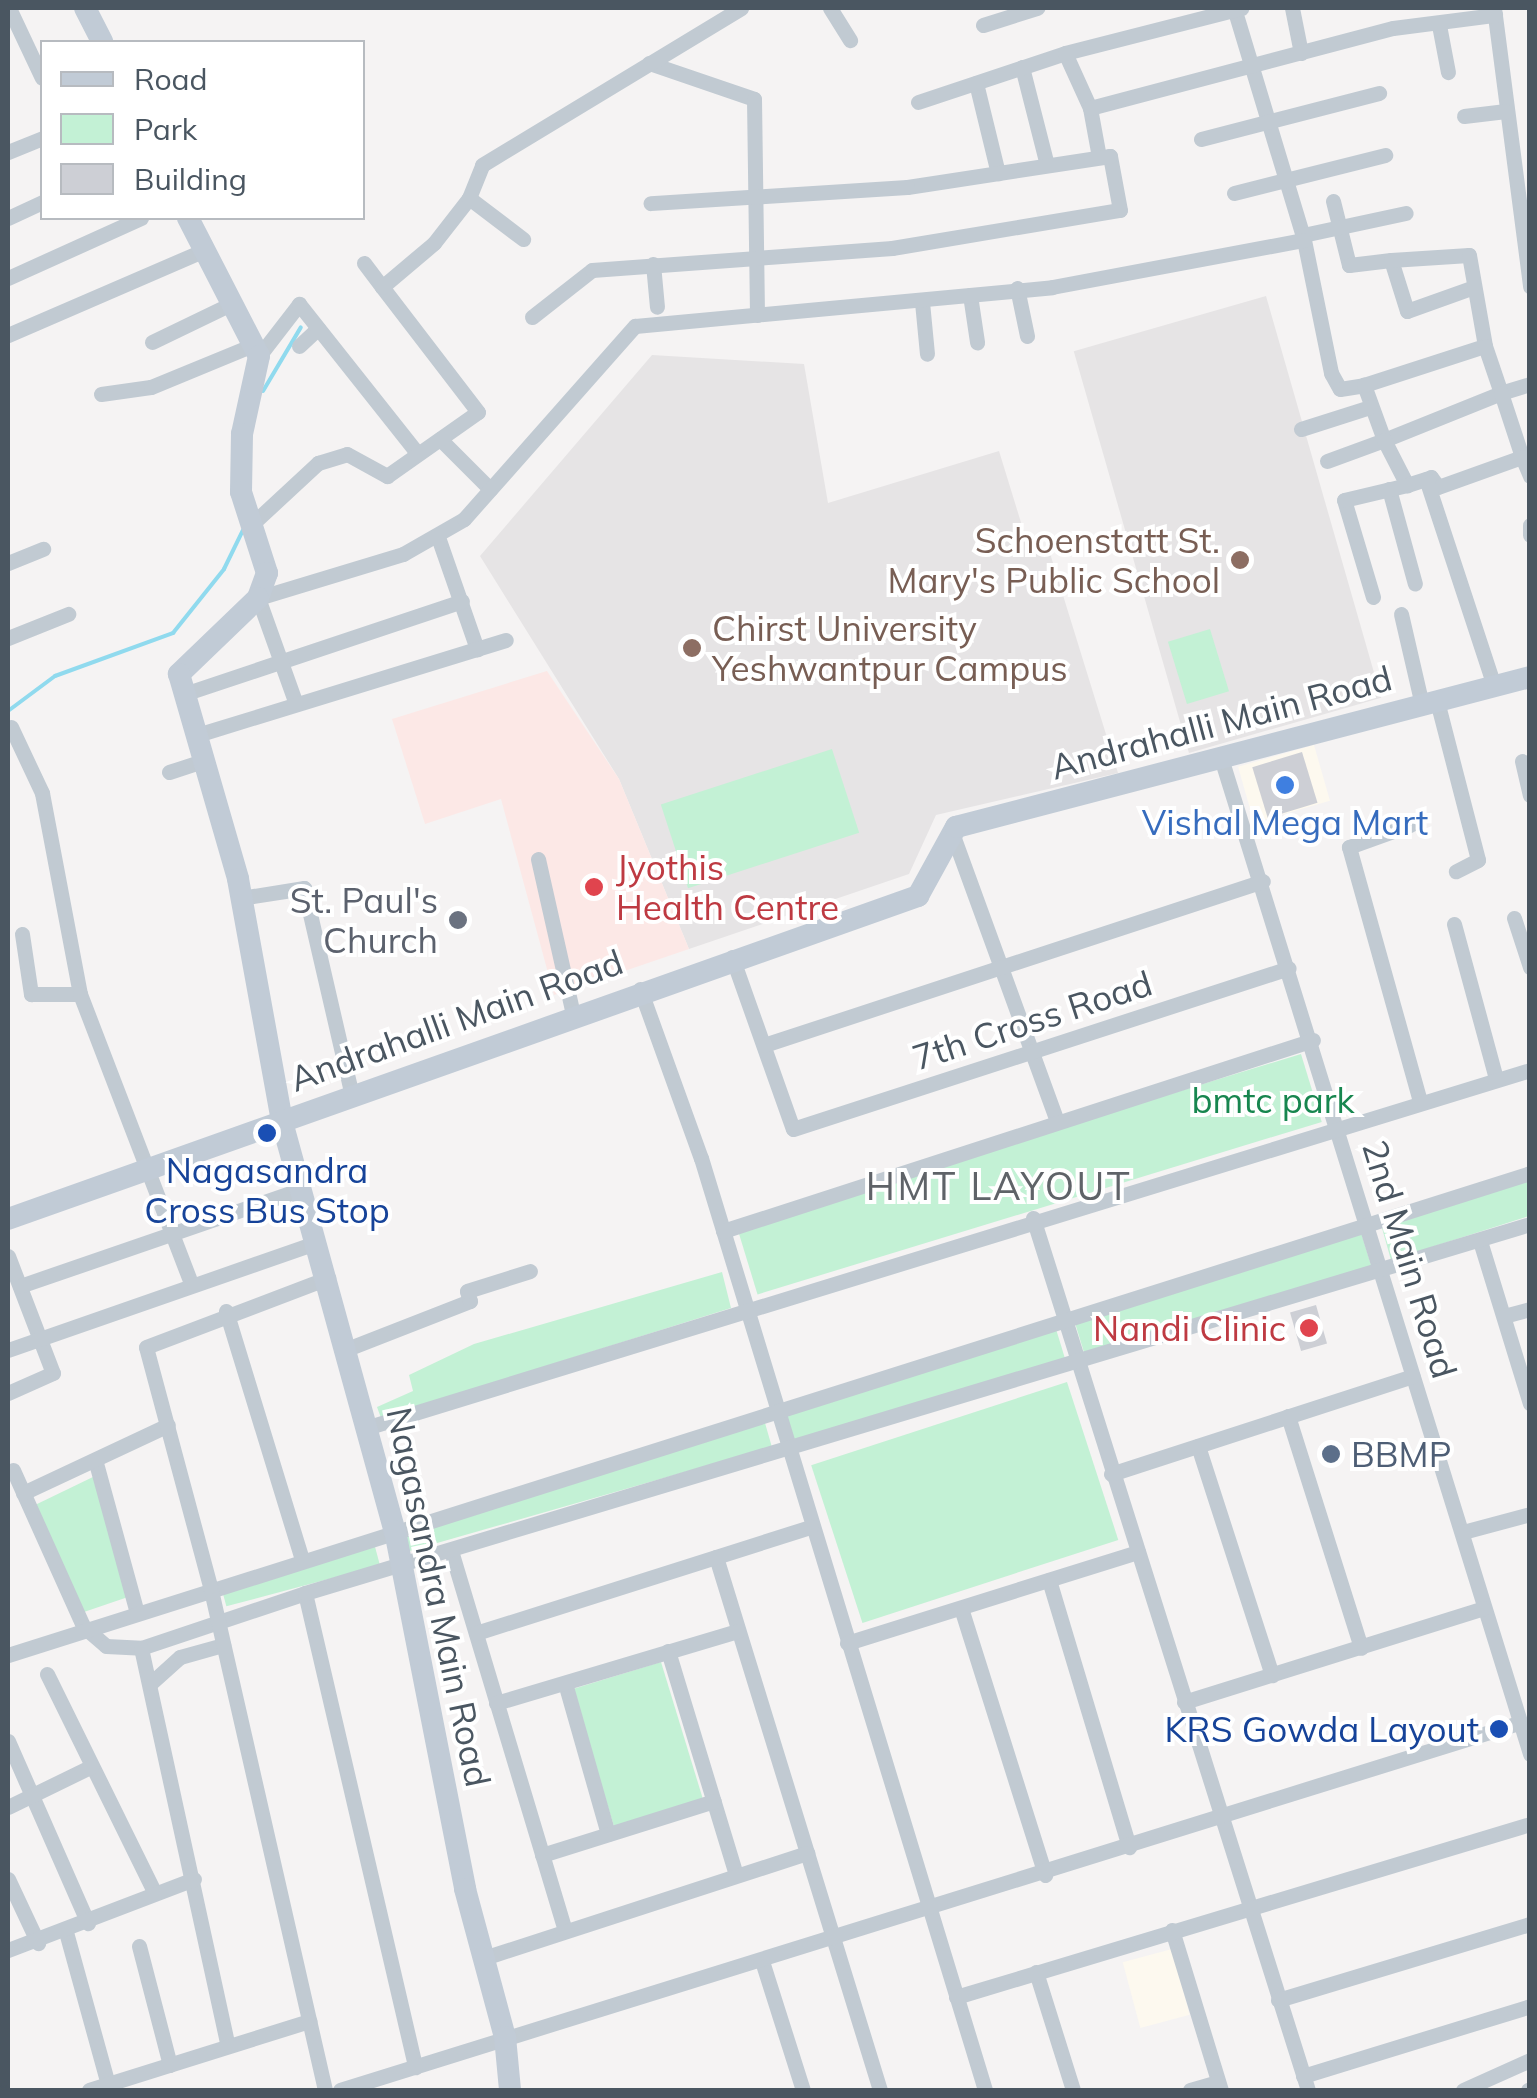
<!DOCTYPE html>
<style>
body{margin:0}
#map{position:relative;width:1537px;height:2098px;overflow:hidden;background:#f5f3f3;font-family:Mulish,sans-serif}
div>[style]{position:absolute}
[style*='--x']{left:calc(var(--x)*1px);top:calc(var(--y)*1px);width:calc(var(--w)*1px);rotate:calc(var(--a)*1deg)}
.commercial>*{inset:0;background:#fdf9ef;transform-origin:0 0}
.education>*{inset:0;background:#e6e4e5;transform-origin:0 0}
.medical>*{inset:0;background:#fce8e6}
.green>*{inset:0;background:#c3f1d5;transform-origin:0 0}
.stream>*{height:4px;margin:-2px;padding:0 2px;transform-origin:2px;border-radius:2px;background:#90daee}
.building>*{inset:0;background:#cdcfd5;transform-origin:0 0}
.street>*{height:15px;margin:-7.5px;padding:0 7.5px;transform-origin:7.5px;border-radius:7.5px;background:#c1cad2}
.secondary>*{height:22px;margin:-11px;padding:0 11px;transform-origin:11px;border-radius:11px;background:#c1cbd6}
.dots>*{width:28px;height:28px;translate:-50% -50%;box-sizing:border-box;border:5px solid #fff;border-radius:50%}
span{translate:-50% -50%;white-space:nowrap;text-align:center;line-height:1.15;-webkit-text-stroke:8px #fff;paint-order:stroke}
.education-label{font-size:35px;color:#785e54}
.right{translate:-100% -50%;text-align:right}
.left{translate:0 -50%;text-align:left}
.street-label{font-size:35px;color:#4a5661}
.shop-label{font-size:35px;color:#366cbe}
.health-label{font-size:35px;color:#be3a42}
.worship-label{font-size:35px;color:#5b616d}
.park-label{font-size:35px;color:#17864f}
.transit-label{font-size:35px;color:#164399}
.service-label{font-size:35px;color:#4e5e75}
.neighbourhood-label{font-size:38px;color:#5f6368;letter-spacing:2.5px}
.frame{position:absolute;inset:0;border:10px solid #4a5661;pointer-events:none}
.legend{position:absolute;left:40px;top:40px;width:325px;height:180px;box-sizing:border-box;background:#fff;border:2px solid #b7bbc0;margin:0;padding:12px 18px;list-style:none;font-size:30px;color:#4a5661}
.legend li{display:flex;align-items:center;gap:20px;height:50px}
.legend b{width:50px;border:2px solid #b7bbc0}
</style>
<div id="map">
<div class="commercial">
<i style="left:1314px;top:745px;width:58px;height:79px;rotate:74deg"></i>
<i style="left:1172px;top:1949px;width:68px;height:51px;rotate:75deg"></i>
</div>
<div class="education">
<i style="left:1266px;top:296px;width:418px;height:200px;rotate:74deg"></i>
<i style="clip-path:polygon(652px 355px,804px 364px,828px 503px,999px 451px,1031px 555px,1049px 550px,1118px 773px,936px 815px,909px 874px,689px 949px,619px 779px,480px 556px)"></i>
</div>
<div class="medical">
<i style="clip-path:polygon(547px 671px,619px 779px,689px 949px,554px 995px,501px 799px,425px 824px,392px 719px)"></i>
</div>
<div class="green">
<i style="left:1210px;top:629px;width:65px;height:44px;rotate:73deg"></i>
<i style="left:832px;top:749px;width:88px;height:180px;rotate:72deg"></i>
<i style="left:1301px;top:1054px;width:71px;height:590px;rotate:73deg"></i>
<i style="clip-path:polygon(1529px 1178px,1529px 1216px,1391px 1260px,1380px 1221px)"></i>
<i style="left:1360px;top:1229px;width:39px;height:300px;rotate:73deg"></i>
<i style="clip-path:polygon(722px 1272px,731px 1308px,381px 1418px,377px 1407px,413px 1391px,409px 1375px,474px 1344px)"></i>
<i style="left:1056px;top:1329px;width:31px;height:283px;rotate:73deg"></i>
<i style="left:1067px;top:1382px;width:166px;height:269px;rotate:72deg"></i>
<i style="left:765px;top:1423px;width:25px;height:380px;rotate:74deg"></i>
<i style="clip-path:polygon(95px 1476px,128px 1597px,84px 1612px,35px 1505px)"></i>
<i style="left:374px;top:1543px;width:23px;height:159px;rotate:75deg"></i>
<i style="left:661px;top:1662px;width:143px;height:93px;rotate:73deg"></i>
</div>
<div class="stream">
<i style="--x:263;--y:391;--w:74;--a:-59.3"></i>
<i style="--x:8;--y:711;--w:59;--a:-36.7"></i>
<i style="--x:55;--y:676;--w:126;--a:-20"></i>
<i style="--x:173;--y:633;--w:82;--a:-51.4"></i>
<i style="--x:224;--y:569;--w:43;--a:-64"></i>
</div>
<div class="building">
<i style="left:1302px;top:752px;width:53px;height:52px;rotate:73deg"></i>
<i style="left:1316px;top:1305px;width:40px;height:27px;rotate:74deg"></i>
</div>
<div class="street">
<i style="--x:9;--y:8;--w:77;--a:64.8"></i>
<i style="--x:830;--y:8;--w:38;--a:58"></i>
<i style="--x:1234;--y:8;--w:242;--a:73.2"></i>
<i style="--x:1304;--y:240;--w:136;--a:78.5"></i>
<i style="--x:1331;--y:373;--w:18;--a:61"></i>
<i style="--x:1340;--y:389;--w:24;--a:-9"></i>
<i style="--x:1292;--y:8;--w:46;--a:78.7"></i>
<i style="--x:1494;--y:8;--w:281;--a:82.6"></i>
<i style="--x:983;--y:25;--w:57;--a:-17.5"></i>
<i style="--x:1439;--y:25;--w:48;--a:79.2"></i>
<i style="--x:649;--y:63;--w:111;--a:18.9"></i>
<i style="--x:754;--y:99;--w:216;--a:89.2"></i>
<i style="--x:1022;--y:67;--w:101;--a:75.7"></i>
<i style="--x:976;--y:83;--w:93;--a:76.3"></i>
<i style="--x:918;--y:102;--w:155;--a:-18.4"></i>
<i style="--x:1090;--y:108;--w:60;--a:-114.4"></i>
<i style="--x:1065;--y:53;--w:182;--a:-14.3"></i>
<i style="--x:1464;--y:116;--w:42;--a:-6.8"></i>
<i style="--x:1201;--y:139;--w:184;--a:-14.5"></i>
<i style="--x:8;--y:152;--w:37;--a:-22"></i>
<i style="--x:1099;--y:157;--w:50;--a:-100.4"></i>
<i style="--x:1090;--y:108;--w:313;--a:-14.8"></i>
<i style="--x:1393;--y:28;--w:103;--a:-7.3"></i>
<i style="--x:1234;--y:193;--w:156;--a:-14.1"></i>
<i style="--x:469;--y:198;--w:68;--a:37.2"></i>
<i style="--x:1333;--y:201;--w:66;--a:76"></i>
<i style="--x:1349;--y:265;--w:42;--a:-6.8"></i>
<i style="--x:8;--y:218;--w:38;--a:-25"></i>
<i style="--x:1303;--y:235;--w:105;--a:-12.1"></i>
<i style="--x:364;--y:263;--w:30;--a:53"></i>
<i style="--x:653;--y:264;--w:43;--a:84.7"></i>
<i style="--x:8;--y:278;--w:146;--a:-24.3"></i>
<i style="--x:1474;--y:287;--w:71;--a:160.3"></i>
<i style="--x:1407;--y:311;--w:53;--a:-107.4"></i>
<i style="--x:1391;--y:260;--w:78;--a:-3.7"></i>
<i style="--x:1469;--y:255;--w:92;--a:80"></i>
<i style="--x:1017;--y:288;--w:49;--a:78.2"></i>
<i style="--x:970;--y:295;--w:48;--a:81.5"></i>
<i style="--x:922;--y:302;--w:52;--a:84.5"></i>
<i style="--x:532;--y:317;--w:76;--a:-38.1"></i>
<i style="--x:592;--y:270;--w:301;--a:-4.2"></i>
<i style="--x:892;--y:248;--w:231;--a:-9.5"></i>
<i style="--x:1120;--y:210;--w:55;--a:-100.5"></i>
<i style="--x:1110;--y:156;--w:205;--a:171.3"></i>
<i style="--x:907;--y:187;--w:257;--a:176.4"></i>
<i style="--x:8;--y:335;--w:214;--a:-23.4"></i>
<i style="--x:152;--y:342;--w:88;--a:-25.7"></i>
<i style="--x:299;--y:346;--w:26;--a:-43"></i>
<i style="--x:259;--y:356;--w:66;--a:-52.4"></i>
<i style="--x:299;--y:304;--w:191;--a:51.6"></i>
<i style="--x:1530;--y:384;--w:30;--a:163"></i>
<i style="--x:1501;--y:393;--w:126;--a:158.1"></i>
<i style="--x:1384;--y:440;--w:59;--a:-110"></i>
<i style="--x:1364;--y:385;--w:127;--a:-17.9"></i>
<i style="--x:1485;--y:346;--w:50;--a:71.2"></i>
<i style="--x:1501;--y:393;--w:67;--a:71.8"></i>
<i style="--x:1522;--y:457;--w:21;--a:67"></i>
<i style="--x:101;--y:394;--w:50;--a:-8"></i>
<i style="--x:151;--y:387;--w:110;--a:-22.4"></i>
<i style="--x:1301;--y:429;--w:72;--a:-17.7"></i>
<i style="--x:440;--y:439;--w:71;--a:45"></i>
<i style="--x:1327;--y:461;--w:61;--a:-20.2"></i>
<i style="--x:1384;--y:440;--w:51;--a:62.9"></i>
<i style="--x:1407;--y:485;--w:25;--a:-18"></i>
<i style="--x:1431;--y:477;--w:12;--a:55"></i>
<i style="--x:1438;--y:487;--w:89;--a:-19.7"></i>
<i style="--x:1426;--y:479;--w:218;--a:71.8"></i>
<i style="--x:1389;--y:489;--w:98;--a:74.7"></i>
<i style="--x:1530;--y:525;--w:10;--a:90"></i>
<i style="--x:250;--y:526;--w:93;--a:-42.8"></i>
<i style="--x:318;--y:463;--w:30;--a:-17"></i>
<i style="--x:347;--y:454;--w:46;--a:28.8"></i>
<i style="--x:387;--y:476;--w:111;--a:-35.1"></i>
<i style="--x:478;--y:412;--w:158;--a:-127.5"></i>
<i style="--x:382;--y:287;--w:68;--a:-40.2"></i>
<i style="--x:434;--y:243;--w:57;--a:-52.1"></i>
<i style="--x:469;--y:198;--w:35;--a:-68"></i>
<i style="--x:482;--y:165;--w:303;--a:-31.2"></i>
<i style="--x:438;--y:537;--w:119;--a:70.8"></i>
<i style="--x:8;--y:563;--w:38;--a:-22"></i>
<i style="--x:1373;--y:597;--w:101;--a:-106.6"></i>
<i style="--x:1344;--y:500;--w:65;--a:-13.4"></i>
<i style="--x:1401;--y:614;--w:93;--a:77"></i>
<i style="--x:8;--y:638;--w:65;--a:-21.8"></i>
<i style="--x:184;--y:694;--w:293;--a:-18.5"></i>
<i style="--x:1437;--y:701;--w:164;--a:75.5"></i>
<i style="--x:1478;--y:860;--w:25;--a:153"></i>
<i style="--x:296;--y:704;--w:113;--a:-109.7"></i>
<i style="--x:258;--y:598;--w:152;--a:-16.9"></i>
<i style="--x:403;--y:554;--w:70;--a:-29.8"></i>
<i style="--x:464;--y:519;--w:258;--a:-48.5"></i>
<i style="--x:635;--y:326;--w:419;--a:-5.3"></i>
<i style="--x:1052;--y:287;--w:256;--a:-10.6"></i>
<i style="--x:11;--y:727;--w:73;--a:64.8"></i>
<i style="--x:42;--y:793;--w:205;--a:79.3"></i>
<i style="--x:197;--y:735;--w:323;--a:-17.1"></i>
<i style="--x:1221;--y:758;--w:1043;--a:72.76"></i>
<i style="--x:1522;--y:761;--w:35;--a:77"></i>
<i style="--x:169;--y:772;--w:39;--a:-18"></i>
<i style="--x:1410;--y:825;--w:65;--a:160.2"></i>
<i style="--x:1349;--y:847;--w:265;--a:74.4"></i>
<i style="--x:951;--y:830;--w:311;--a:70"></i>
<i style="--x:538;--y:859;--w:159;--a:77.3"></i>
<i style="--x:241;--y:898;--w:64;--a:-9"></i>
<i style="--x:304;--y:888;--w:213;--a:77"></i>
<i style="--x:1514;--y:918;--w:52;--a:71.9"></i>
<i style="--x:1454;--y:924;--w:161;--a:74.8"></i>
<i style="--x:22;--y:934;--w:61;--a:81.5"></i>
<i style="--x:31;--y:994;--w:49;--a:0"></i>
<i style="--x:80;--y:994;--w:310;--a:69"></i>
<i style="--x:732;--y:957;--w:182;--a:70.5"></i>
<i style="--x:793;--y:1129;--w:521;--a:-17.98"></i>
<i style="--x:640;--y:989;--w:180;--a:70.2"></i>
<i style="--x:701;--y:1158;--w:974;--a:73.05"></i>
<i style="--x:764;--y:1045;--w:525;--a:-18.19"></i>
<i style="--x:1033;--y:1218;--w:914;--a:72.5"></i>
<i style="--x:723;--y:1231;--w:620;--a:-17.94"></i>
<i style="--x:1480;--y:1241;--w:170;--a:72.9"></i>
<i style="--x:8;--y:1256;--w:125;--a:69"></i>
<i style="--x:53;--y:1373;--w:49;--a:156"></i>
<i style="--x:20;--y:1286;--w:297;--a:-19"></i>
<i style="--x:226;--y:1311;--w:256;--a:73"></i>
<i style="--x:1504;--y:1316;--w:27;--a:-15"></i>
<i style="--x:347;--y:1349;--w:132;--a:-21.3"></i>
<i style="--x:470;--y:1301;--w:10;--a:-107"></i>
<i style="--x:467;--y:1291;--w:66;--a:-17.6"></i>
<i style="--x:8;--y:1350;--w:328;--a:-19.2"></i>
<i style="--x:1288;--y:1416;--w:243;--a:72.5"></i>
<i style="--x:369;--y:1427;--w:1215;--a:-17.09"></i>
<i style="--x:1198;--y:1446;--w:241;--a:72.1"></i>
<i style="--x:96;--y:1463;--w:151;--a:74.7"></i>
<i style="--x:13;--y:1470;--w:171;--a:65.8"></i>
<i style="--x:83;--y:1626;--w:30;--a:41"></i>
<i style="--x:106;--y:1646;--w:35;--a:3"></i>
<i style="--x:141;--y:1648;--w:173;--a:-18.5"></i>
<i style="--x:305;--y:1593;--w:487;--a:76.9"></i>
<i style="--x:1111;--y:1474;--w:317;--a:-18"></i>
<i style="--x:23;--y:1493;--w:160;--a:-25.1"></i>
<i style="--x:1463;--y:1532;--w:69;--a:-15"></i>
<i style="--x:452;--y:1554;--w:393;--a:73.3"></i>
<i style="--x:716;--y:1557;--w:558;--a:72.9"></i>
<i style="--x:1049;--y:1580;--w:279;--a:73.3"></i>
<i style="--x:305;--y:1593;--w:1279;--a:-16.76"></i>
<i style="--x:961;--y:1608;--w:280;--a:72.5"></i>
<i style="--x:476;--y:1633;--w:351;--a:-17.6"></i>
<i style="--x:847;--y:1643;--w:305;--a:-17.4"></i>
<i style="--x:141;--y:1648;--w:407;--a:77.7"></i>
<i style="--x:668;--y:1651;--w:234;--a:73.1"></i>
<i style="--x:8;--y:1655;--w:1596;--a:-17.57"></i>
<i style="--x:47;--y:1674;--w:242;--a:63.8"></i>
<i style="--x:151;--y:1683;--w:39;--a:-42"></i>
<i style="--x:180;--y:1657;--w:45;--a:-15.6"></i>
<i style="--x:565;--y:1683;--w:157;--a:74.1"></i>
<i style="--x:1184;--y:1702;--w:314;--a:-17.4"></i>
<i style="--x:496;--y:1703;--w:252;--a:-16.6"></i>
<i style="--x:8;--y:1741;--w:199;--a:66.3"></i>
<i style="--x:8;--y:1807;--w:93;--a:-26"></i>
<i style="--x:542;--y:1855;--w:180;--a:-17.4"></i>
<i style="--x:8;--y:1879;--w:71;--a:64.9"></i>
<i style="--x:1172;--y:1930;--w:167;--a:73"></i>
<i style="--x:66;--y:1932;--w:159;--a:74.6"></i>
<i style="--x:139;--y:1946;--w:123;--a:75.4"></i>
<i style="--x:8;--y:1950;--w:199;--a:-20.9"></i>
<i style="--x:484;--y:1958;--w:340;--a:-18"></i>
<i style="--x:762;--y:1961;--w:135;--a:72.4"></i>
<i style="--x:1036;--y:1972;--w:124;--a:72.6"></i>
<i style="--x:956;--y:1997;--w:600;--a:-16.77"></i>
<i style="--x:1278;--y:2000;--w:263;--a:-16.8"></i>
<i style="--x:1303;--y:2076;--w:238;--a:-17.1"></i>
<i style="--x:89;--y:2090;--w:231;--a:-17.4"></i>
<i style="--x:325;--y:2090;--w:517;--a:-102.85"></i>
<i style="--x:210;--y:1586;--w:247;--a:-105"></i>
<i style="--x:146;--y:1347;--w:195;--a:-20.8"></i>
<i style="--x:340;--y:2090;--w:1234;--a:-17.3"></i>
<i style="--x:1190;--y:2090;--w:29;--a:-16"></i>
<i style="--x:1463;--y:2090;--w:73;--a:-24.1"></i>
<i style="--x:1528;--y:2090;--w:2;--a:-27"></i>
</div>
<div class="secondary">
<i style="--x:85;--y:8;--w:38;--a:63"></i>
<i style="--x:188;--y:218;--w:155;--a:62.8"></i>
<i style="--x:259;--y:356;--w:80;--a:102.3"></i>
<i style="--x:242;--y:434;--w:58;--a:91"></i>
<i style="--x:241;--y:492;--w:85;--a:72.2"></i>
<i style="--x:267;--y:573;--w:27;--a:110"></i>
<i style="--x:258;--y:598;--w:110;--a:136.1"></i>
<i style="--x:179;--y:674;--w:213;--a:73.9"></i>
<i style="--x:238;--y:879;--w:247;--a:79.7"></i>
<i style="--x:282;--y:1122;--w:424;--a:74.6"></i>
<i style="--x:395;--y:1531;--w:365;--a:78.9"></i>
<i style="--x:465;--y:1889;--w:153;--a:74.9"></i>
<i style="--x:505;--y:2037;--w:53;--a:84.6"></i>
<i style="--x:8;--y:1219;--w:966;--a:-19.54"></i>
<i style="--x:918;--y:896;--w:79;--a:-61.2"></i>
<i style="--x:956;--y:827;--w:593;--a:-14.65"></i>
</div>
<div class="dots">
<i style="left:1240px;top:560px;background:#8d6e63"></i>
<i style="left:692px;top:648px;background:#8d6e63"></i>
<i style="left:1285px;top:785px;background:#3f7fe0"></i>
<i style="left:594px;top:887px;background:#e0444e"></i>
<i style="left:458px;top:920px;background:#6b7280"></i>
<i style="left:267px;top:1133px;background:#1a4fb4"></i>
<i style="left:1309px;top:1328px;background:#e0444e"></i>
<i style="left:1331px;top:1454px;background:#5c6f8a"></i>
<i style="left:1499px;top:1729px;background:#1a4fb4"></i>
</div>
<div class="education-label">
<span class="right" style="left:1220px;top:560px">Schoenstatt St.<br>Mary's Public School</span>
<span class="left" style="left:712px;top:648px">Chirst University<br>Yeshwantpur Campus</span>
</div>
<div class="street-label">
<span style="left:1221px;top:722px;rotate:-15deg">Andrahalli Main Road</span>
<span style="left:456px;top:1020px;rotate:-20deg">Andrahalli Main Road</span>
<span style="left:1032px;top:1020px;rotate:-18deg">7th Cross Road</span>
<span style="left:1410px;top:1259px;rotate:73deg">2nd Main Road</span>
<span style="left:439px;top:1597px;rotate:78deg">Nagasandra Main Road</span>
</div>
<div class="shop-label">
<span style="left:1285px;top:822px">Vishal Mega Mart</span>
</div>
<div class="health-label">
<span class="left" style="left:616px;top:887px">Jyothis<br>Health Centre</span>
<span class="right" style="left:1286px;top:1328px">Nandi Clinic</span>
</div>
<div class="worship-label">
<span class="right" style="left:438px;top:920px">St. Paul's<br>Church</span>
</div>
<div class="park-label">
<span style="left:1273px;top:1100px">bmtc park</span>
</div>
<div class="transit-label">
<span style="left:267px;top:1190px">Nagasandra<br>Cross Bus Stop</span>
<span class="right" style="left:1479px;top:1729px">KRS Gowda Layout</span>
</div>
<div class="service-label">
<span class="left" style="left:1351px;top:1454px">BBMP</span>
</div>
<div class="neighbourhood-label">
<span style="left:999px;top:1187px">HMT LAYOUT</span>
</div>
<div class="frame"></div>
<ul class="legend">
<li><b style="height:12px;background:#c1cbd6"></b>Road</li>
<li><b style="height:28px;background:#c3f1d5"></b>Park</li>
<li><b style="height:28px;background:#cdcfd5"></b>Building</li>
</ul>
</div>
